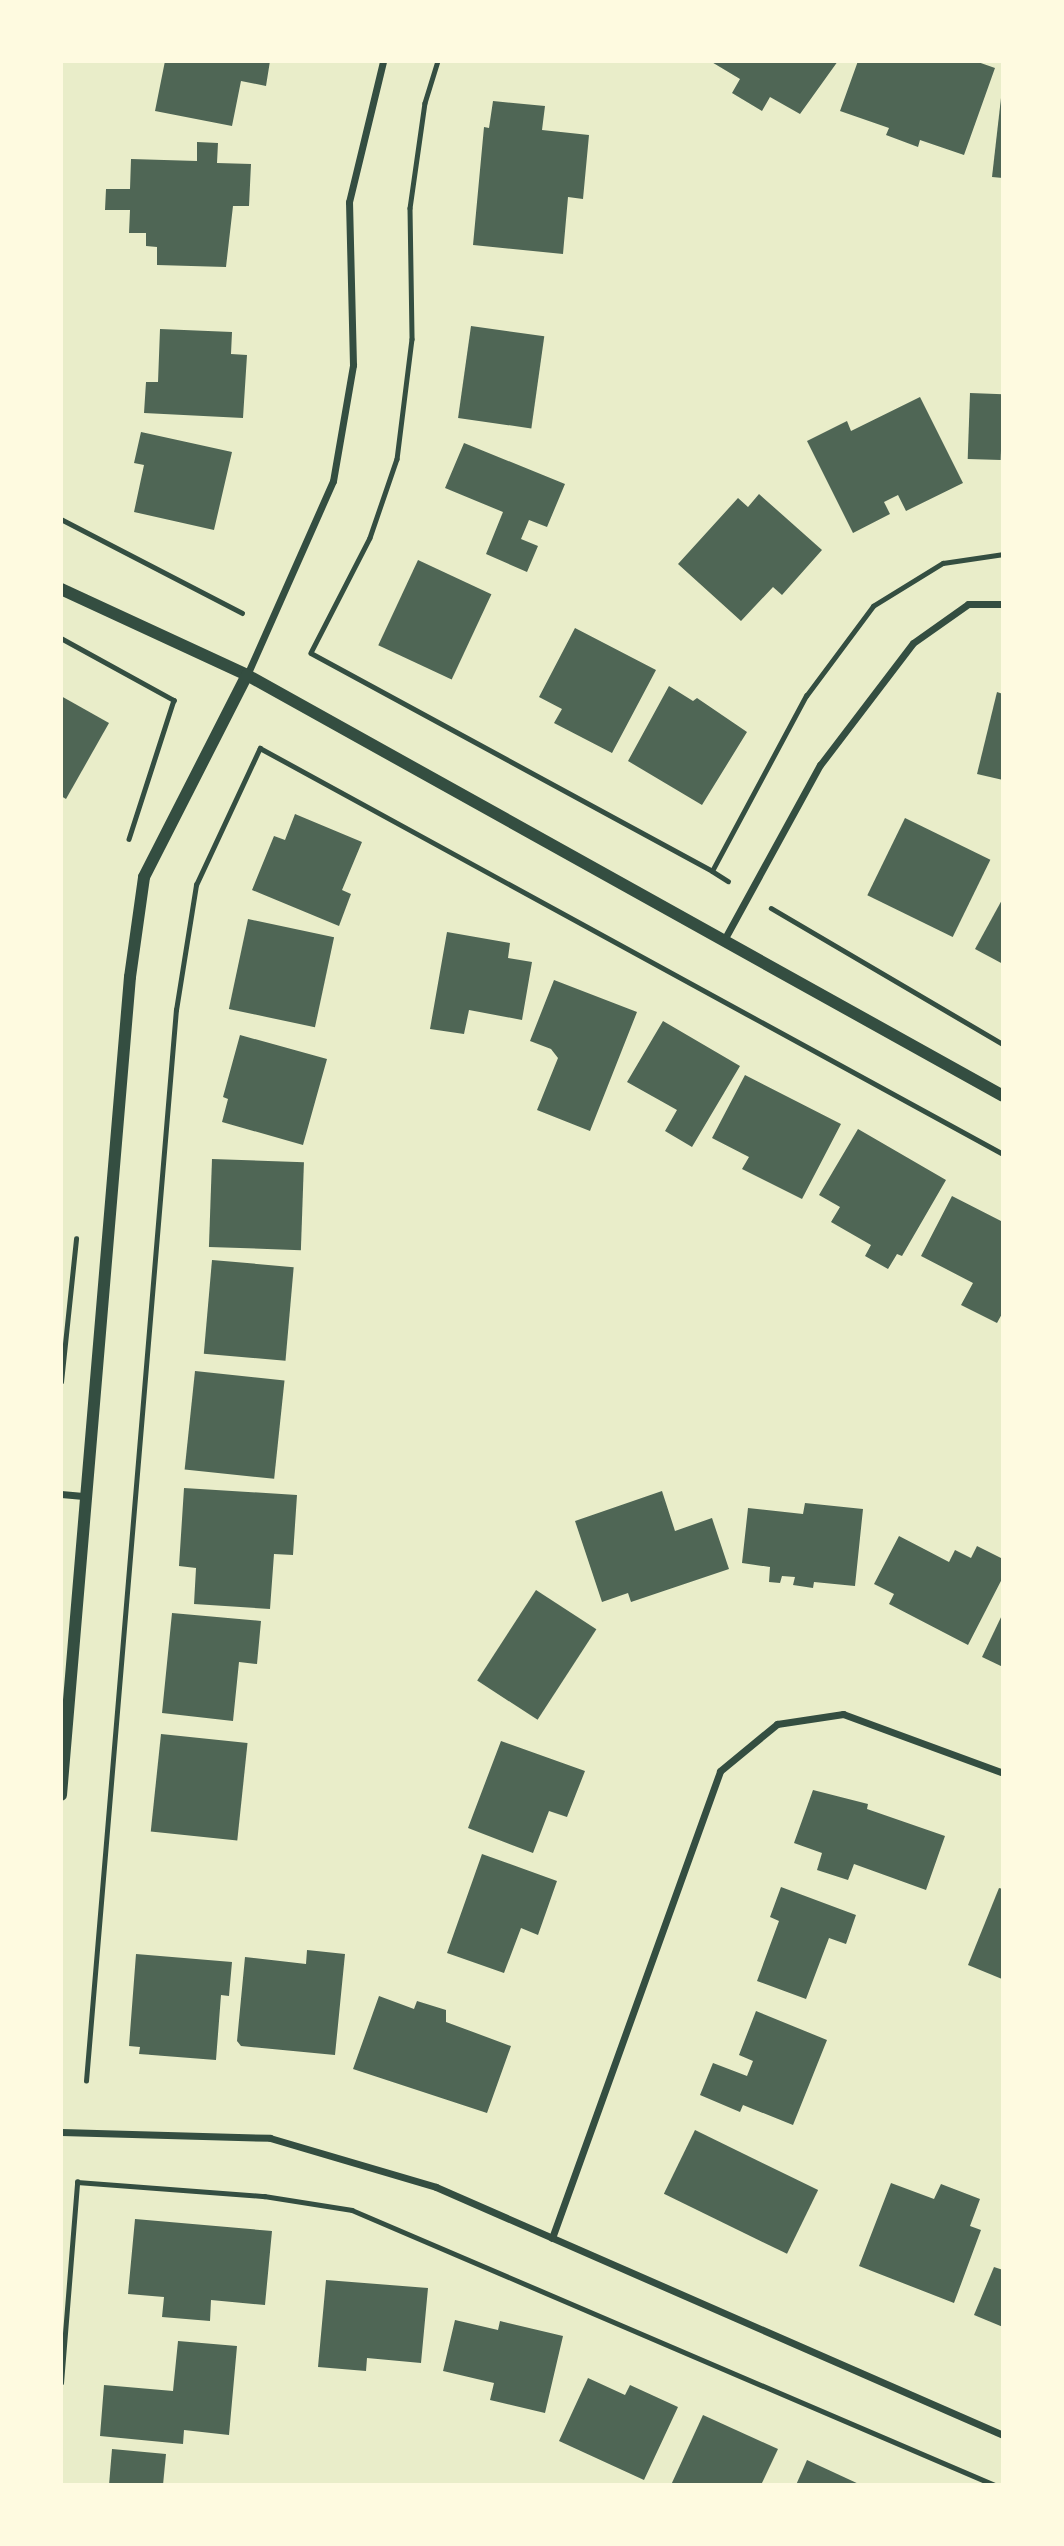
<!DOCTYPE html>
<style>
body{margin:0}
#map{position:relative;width:1064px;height:2546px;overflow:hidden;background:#e9edc9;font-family:"PT Serif",serif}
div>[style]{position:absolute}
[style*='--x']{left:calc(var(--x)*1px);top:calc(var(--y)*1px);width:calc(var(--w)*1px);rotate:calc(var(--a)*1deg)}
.building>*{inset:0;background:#4f6655;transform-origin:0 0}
.path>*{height:4.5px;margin:-2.25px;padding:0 2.25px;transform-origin:2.25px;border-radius:2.25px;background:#344e41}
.minor>*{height:7px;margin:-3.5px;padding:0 3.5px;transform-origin:3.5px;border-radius:3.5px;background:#344e41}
.tertiary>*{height:12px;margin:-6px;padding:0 6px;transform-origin:6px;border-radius:6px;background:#344e41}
span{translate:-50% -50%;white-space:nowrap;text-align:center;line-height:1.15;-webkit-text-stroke:5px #fefae0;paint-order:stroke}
.frame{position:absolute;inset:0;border:63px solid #fefae0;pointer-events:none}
</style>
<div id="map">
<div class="building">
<i style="clip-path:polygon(165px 61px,270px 61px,266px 86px,241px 81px,232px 126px,155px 111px)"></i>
<i style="clip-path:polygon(710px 61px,838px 61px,800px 114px,770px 97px,762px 111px,732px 93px,740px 79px)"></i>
<i style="clip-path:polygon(858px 61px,975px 61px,995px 68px,964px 155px,920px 140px,918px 147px,886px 135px,889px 128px,840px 111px)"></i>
<i style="clip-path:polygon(1001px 98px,1003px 98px,1003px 178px,992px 177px)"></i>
<i style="clip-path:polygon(493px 101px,545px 106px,542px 130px,589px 135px,583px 199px,568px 197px,563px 254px,473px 245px,484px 127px,489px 128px)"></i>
<i style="clip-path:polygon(197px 142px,218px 143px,217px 163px,251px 164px,249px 206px,233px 206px,226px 267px,157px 265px,157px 247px,146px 246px,146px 233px,129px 233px,130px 210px,105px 210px,106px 189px,130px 189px,131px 159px,197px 161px)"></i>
<i style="left:471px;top:326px;width:74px;height:93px;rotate:8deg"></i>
<i style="clip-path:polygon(160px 329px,232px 332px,231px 354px,247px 355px,243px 418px,144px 413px,146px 382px,158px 382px)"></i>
<i style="left:970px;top:393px;width:33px;height:66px;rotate:2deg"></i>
<i style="clip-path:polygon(920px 397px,963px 483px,906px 511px,898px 495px,884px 502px,890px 514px,853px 533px,807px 441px,847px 421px,851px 431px)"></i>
<i style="clip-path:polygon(141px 432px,232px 452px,214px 530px,134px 512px,144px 465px,134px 463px)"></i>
<i style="clip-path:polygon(464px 443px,565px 484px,547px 527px,529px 520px,521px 539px,538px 546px,527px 572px,486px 554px,503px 512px,445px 488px)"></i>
<i style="clip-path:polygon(759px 494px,822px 550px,782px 595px,773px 587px,741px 621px,678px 564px,738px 498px,748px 507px)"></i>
<i style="left:418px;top:560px;width:81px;height:94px;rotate:25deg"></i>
<i style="clip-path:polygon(575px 628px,656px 670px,612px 753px,554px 723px,562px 709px,539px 697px)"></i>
<i style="clip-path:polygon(669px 686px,693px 701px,697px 698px,747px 732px,702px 805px,628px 761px)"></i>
<i style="clip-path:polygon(997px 692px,1003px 694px,1003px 780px,977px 774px)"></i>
<i style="clip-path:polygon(61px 696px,109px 723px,66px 799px,61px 796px)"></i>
<i style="clip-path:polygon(295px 814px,362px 842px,342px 890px,351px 894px,339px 926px,252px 890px,274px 836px,285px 840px)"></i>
<i style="left:905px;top:818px;width:95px;height:86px;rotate:26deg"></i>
<i style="clip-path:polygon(1003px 898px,1003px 964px,975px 949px)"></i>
<i style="left:248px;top:919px;width:88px;height:92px;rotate:12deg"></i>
<i style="clip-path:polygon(447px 932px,510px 943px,508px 958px,532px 962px,522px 1020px,469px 1010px,464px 1034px,430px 1029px)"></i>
<i style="clip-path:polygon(554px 980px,637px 1012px,590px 1131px,537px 1110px,558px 1058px,551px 1049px,530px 1041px)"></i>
<i style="clip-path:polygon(663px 1021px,740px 1066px,692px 1147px,665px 1131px,677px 1110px,627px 1082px)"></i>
<i style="clip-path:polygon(240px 1035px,327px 1059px,303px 1145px,222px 1122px,228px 1099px,223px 1097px)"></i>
<i style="clip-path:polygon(745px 1075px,841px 1124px,802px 1199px,742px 1169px,749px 1157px,712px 1138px)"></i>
<i style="clip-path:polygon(858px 1129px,946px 1180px,902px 1256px,897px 1254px,888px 1269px,865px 1256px,871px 1245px,831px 1222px,840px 1207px,819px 1195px)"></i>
<i style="left:212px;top:1159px;width:92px;height:88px;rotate:2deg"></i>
<i style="clip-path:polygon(952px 1196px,1003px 1222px,1003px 1312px,997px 1323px,961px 1305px,973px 1283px,921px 1256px)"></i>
<i style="left:212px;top:1260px;width:82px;height:94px;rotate:5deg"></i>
<i style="left:195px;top:1371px;width:90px;height:99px;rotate:6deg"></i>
<i style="clip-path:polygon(184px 1488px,297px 1495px,293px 1555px,274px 1554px,270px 1609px,194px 1604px,196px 1568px,179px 1566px)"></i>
<i style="clip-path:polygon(662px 1491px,675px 1531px,712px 1518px,729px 1569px,631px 1602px,628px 1593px,602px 1602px,575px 1521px)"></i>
<i style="clip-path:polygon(805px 1503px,863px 1509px,855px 1586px,814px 1582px,813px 1588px,793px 1585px,795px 1577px,782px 1576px,780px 1583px,769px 1582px,770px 1567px,742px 1563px,748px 1508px,803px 1514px)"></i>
<i style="clip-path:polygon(899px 1536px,949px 1562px,955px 1550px,971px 1558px,977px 1546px,1003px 1559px,1003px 1577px,968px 1645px,889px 1604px,894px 1594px,874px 1584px)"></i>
<i style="left:536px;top:1590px;width:72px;height:108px;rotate:33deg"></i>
<i style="clip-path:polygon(172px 1613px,261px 1621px,257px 1664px,239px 1662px,233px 1721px,162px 1713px)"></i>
<i style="clip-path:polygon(1003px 1613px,1003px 1667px,982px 1657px)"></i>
<i style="left:161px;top:1734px;width:87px;height:98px;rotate:6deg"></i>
<i style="clip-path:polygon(501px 1741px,585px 1771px,567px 1817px,549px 1811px,533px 1853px,468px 1828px)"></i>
<i style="clip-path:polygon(813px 1790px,868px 1804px,867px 1809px,945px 1836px,926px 1890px,854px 1864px,848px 1880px,817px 1870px,822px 1853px,794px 1843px)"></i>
<i style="clip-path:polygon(482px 1854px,557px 1881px,538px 1935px,521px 1928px,504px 1973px,447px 1953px)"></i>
<i style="clip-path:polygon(781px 1887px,856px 1915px,846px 1944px,829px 1938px,806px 1999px,757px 1981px,779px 1921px,770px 1917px)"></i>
<i style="clip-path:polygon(999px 1888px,1003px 1889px,1002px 1979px,968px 1965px)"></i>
<i style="clip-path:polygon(307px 1950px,345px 1954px,335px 2055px,241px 2046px,237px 2041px,245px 1957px,306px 1964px)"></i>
<i style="clip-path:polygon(136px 1954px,232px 1962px,229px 1996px,221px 1995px,216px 2060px,139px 2054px,140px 2047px,129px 2046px)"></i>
<i style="clip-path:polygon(379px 1996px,414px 2009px,417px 2001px,446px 2010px,446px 2022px,511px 2046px,487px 2113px,353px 2069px)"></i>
<i style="clip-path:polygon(756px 2011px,827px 2040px,793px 2125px,743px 2105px,740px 2112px,700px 2095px,713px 2063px,747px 2076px,753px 2061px,739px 2055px)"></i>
<i style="left:695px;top:2130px;width:137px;height:71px;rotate:26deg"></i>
<i style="clip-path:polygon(891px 2183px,934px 2199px,941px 2184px,980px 2199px,970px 2226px,981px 2230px,954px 2303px,859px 2266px)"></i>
<i style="clip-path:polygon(135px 2219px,272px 2231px,265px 2305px,211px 2300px,210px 2321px,162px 2317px,164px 2297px,128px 2294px)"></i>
<i style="clip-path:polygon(994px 2267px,1003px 2270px,1003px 2327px,974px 2315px)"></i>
<i style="clip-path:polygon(326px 2280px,428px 2288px,421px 2363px,367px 2358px,366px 2371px,318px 2367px)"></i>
<i style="clip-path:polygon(455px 2320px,498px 2330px,500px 2321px,563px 2336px,545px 2413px,490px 2400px,494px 2383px,443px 2371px)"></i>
<i style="clip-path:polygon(178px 2341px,237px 2346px,229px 2435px,184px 2430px,183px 2444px,100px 2436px,104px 2385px,173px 2391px)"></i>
<i style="clip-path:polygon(588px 2378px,625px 2395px,630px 2385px,678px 2407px,644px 2480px,559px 2441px)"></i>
<i style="clip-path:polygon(703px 2415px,778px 2449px,761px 2485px,671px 2485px)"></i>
<i style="clip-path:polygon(112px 2449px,166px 2454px,163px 2485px,109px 2485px)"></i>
<i style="clip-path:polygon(807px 2460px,861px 2485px,796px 2485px)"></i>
</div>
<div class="path">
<i style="--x:438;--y:61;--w:44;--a:107.2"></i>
<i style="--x:425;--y:103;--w:106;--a:98.1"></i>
<i style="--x:410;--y:208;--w:131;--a:89.1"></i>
<i style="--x:412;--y:339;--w:121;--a:97.1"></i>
<i style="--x:397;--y:459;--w:83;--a:108.9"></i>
<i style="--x:370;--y:538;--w:129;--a:117.2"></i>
<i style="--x:311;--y:653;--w:456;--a:28.5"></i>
<i style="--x:712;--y:871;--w:199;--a:-61.8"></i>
<i style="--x:806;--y:696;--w:112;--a:-53.3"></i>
<i style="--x:873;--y:606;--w:82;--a:-31.6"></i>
<i style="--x:943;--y:563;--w:61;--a:-8.5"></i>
<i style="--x:61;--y:519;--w:204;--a:27.4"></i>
<i style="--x:61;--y:638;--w:129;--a:28.8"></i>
<i style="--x:174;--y:700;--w:146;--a:107.9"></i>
<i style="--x:712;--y:871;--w:19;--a:32"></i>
<i style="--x:771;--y:908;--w:269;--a:30.4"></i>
<i style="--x:61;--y:1382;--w:144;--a:-84"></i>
<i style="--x:86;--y:2081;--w:1075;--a:-85.2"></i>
<i style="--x:176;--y:1010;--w:127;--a:-80.9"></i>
<i style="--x:196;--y:885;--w:151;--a:-65"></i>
<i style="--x:260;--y:748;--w:847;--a:28.65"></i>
<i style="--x:61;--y:2383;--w:202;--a:-85.4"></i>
<i style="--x:77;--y:2182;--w:188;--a:4.3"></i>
<i style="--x:264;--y:2196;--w:89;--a:9"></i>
<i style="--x:352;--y:2210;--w:699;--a:23.16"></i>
</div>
<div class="minor">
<i style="--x:247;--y:675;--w:212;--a:-66.1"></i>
<i style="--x:333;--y:481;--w:118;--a:-80.2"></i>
<i style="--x:353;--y:365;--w:163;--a:-91.4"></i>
<i style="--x:349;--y:202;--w:145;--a:-76.4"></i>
<i style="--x:724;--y:940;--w:200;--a:-61.3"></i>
<i style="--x:820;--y:765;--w:153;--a:-52.7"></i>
<i style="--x:913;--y:643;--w:67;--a:-35.3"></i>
<i style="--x:968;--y:604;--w:35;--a:0"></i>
<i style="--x:61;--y:1494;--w:25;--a:5"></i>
<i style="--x:61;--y:2132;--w:209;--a:1.6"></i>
<i style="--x:270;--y:2138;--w:173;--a:16.4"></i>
<i style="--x:436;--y:2187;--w:619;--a:23.62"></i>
<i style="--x:552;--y:2238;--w:496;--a:-70.2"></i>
<i style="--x:720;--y:1771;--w:74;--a:-39.5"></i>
<i style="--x:777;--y:1724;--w:67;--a:-8.6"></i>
<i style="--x:843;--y:1714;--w:171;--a:20.2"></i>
</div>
<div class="tertiary">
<i style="--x:61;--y:589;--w:205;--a:24.8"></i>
<i style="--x:247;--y:675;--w:865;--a:29.11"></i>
<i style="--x:61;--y:1795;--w:821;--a:-85.18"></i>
<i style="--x:130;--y:977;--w:101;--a:-82"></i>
<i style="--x:144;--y:877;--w:227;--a:-63"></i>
</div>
<div class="frame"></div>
</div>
